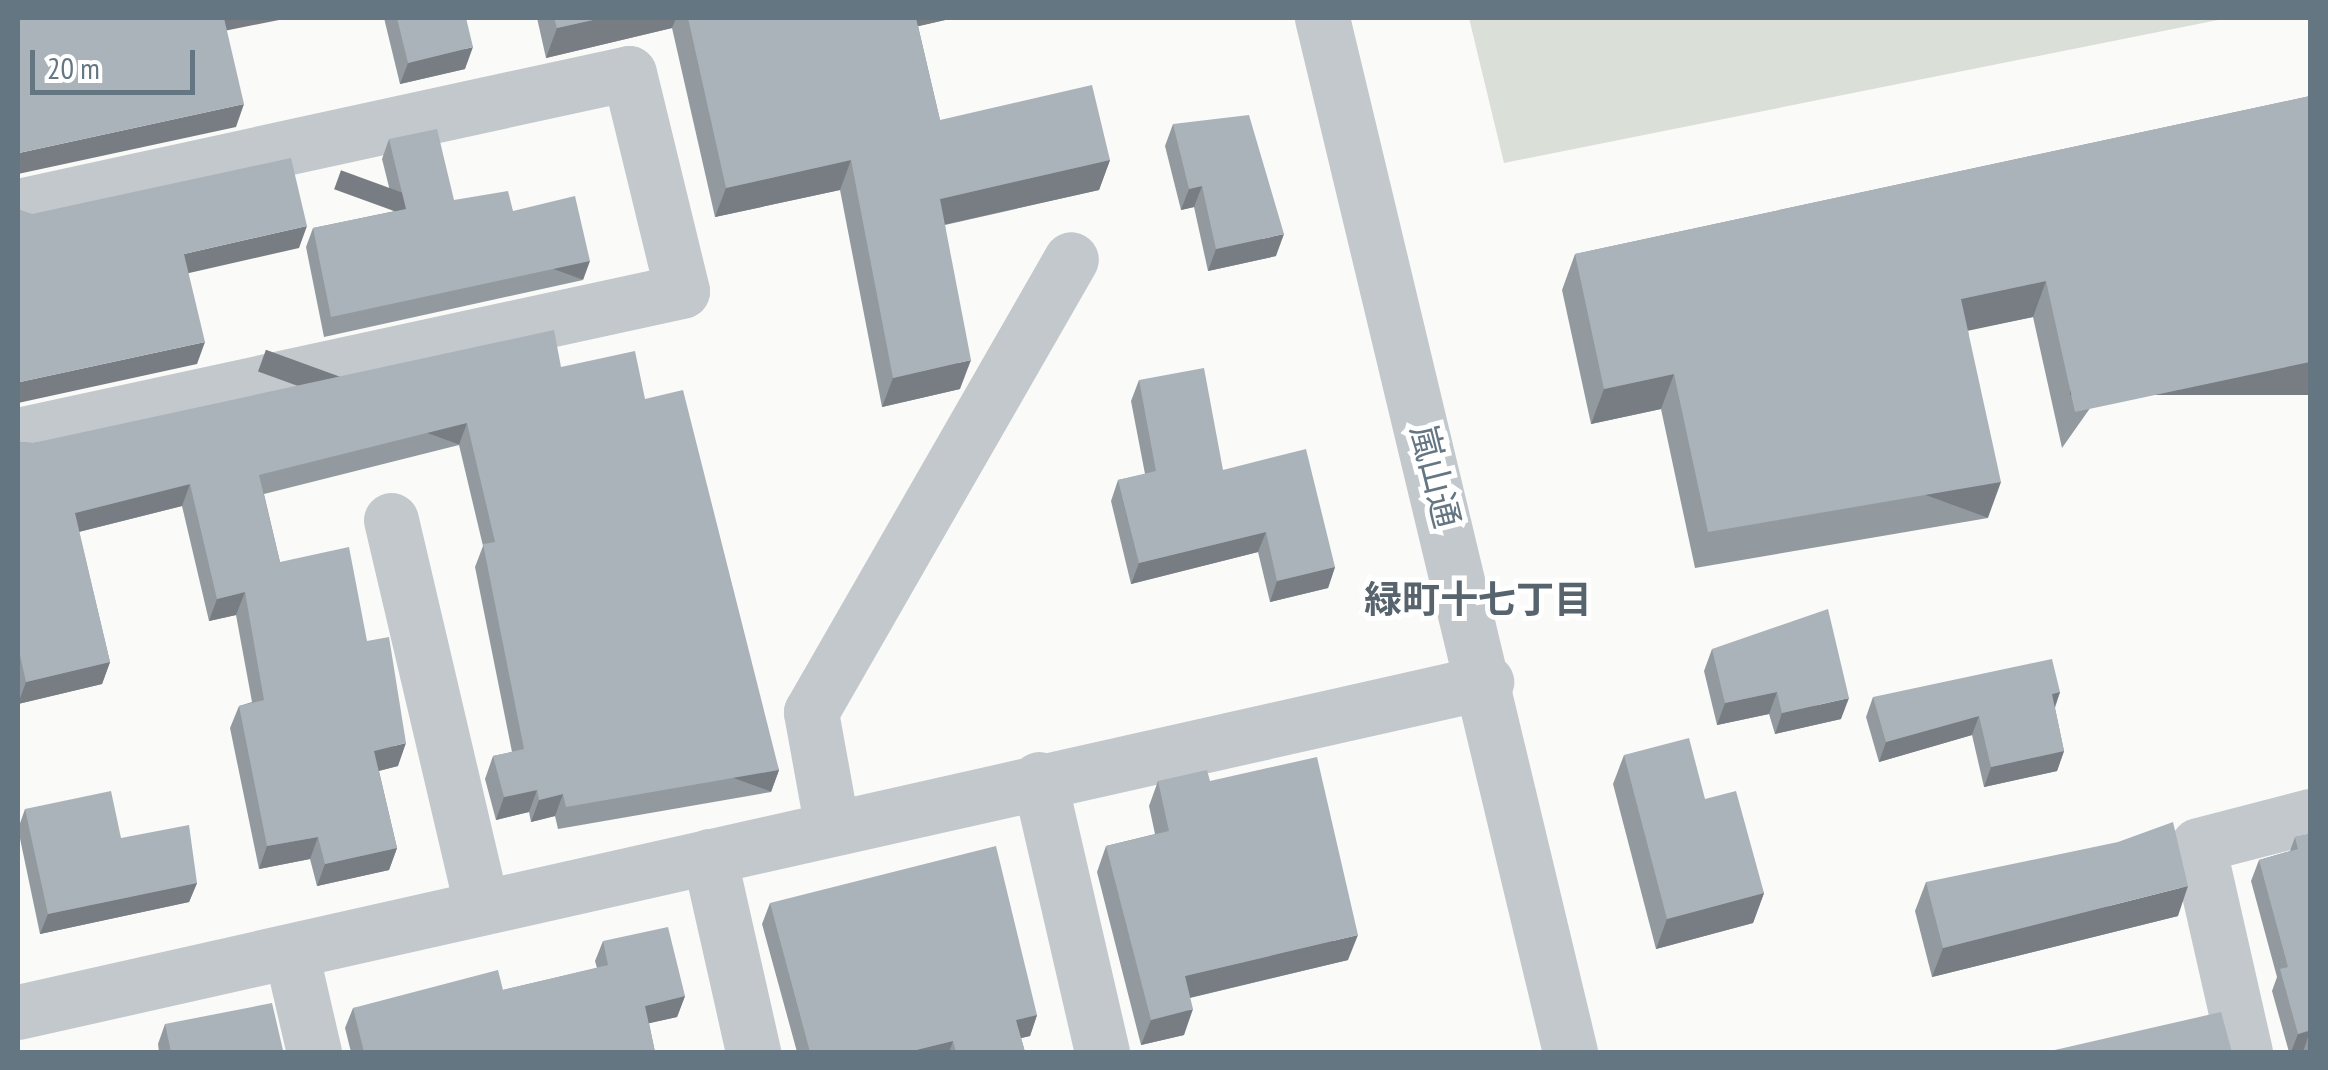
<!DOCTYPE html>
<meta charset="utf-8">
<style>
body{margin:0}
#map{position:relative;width:2328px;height:1070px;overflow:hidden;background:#fafaf8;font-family:"PT Sans Narrow","Noto Sans JP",sans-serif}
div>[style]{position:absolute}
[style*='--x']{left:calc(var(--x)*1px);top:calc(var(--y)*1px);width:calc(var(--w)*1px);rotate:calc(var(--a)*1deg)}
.green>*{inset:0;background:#dadfd7}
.minor>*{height:55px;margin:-27.5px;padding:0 27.5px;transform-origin:27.5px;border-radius:27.5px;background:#c3c8cc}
.wall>*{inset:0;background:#929a9f}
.shaded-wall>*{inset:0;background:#777d82;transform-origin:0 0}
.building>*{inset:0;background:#aab3b9}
span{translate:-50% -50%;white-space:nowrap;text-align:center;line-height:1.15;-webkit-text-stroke:10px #fff;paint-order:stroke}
.street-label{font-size:35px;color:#657683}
.neighbourhood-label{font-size:38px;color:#57646e;font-weight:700}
.frame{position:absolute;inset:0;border:20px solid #657683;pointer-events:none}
.scale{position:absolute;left:30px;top:50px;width:165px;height:45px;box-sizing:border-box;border:5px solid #657683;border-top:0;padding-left:12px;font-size:30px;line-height:35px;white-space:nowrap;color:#657683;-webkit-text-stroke:8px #fff;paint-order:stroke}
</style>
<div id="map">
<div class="green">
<i style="clip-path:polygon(1469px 18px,2228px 18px,1504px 163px)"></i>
</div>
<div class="minor">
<i style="--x:1322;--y:18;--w:1063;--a:76.51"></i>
<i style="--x:18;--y:206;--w:625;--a:-12.28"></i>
<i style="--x:629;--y:73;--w:224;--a:76.3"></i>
<i style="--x:682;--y:291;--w:679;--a:167.76"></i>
<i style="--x:391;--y:520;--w:398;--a:76.8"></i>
<i style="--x:1039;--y:779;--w:280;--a:77"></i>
<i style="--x:832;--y:828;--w:118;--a:-100.3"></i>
<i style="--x:811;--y:712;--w:522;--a:-60.15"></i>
<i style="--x:709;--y:856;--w:201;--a:77.3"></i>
<i style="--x:292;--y:957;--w:98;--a:77"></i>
<i style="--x:18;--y:1012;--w:1505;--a:-12.67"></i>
<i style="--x:2245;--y:1052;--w:212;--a:-102.8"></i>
<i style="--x:2198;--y:845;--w:116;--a:-14.5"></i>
</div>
<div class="wall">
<i style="clip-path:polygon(384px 18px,466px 18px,465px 69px,400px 84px)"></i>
<i style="clip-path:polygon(537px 18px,954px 18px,918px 26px,940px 120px,1110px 160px,1099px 190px,945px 225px,960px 389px,882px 407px,840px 190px,715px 217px,672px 28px,546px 58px)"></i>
<i style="clip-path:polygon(2310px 96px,2062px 448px,2033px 317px,1968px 330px,1988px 518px,1695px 568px,1661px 409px,1591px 424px,1562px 290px,1575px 254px)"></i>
<i style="clip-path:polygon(1173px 124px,1276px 256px,1208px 271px,1194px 207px,1181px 210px,1165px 146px)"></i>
<i style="clip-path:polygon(389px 139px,454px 200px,513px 211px,583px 280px,324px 337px,306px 247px,313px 228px,395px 211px,382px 159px)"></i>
<i style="clip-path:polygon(561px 367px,645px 399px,779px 770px,771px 792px,558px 829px,555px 816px,531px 822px,529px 812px,496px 820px,485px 779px,493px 756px,512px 752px,475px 567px,483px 546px,459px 445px,264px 494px,280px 562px,367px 641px,398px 766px,379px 771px,397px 848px,389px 870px,317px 886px,310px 859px,259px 869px,230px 728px,239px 706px,252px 702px,236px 615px,209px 621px,182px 506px,79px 532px,110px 662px,102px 684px,18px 704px,18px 442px,33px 443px)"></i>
<i style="clip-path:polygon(1139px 380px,1223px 470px,1335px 567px,1328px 588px,1270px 602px,1258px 552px,1131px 584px,1111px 501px,1118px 480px,1145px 474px,1131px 401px)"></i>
<i style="clip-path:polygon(1712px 649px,1841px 719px,1775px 734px,1769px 714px,1717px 725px,1704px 671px)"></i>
<i style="clip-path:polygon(2060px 692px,2055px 708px,2064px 751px,2057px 771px,1984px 787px,1972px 735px,1879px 762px,1866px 717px,1873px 697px)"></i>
<i style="clip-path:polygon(1624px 755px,1705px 799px,1764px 893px,1753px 923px,1656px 949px,1613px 784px)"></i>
<i style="clip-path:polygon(1158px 781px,1210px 781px,1348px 960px,1190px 998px,1184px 1035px,1141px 1045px,1097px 872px,1106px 846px,1155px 834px,1149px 806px)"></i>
<i style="clip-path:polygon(25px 809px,121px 838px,197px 883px,189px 902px,40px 934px,18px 829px)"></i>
<i style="clip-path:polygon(2310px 834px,2310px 1052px,2289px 1052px,2272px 991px,2277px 977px,2251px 881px,2259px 860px,2290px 851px,2295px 837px)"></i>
<i style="clip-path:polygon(1926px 882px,2178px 916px,1932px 977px,1915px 911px)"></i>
<i style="clip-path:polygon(770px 903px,1037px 1015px,1030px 1036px,1021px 1038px,1025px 1052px,797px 1052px,762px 924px)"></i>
<i style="clip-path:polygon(603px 941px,685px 996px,677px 1017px,649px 1023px,655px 1052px,351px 1052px,345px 1028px,353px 1008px,503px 990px,597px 968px,595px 961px)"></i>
<i style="clip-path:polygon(165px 1024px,283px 1050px,282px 1052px,159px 1052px,158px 1044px)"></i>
</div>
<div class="shaded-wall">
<i style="clip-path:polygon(220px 18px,289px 18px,214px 33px)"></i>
<i style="clip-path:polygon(602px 18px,676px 18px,672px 28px,546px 58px,557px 28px)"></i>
<i style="clip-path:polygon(906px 18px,954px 18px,902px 30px)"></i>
<i style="clip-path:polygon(473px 47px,465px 69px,400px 84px,408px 63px)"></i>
<i style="clip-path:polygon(244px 104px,236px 127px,18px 174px,18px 155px,19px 153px)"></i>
<i style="clip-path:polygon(851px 160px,840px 190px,715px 217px,726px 188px)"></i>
<i style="clip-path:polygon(1110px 160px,1099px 190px,929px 228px,940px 199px)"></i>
<i style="clip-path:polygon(1202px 186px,1194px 207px,1181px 210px,1189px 189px)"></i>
<i style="clip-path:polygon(307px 226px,299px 248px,176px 276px,184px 254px)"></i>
<i style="clip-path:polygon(1284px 234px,1276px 256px,1208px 271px,1216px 249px)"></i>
<i style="left:590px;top:261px;width:20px;height:265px;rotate:110deg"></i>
<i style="clip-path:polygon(2046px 281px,2033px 317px,1948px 335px,1961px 299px)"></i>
<i style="clip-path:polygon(205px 342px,197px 364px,18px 403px,18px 384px,20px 382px)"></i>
<i style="clip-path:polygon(971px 360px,960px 389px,882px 407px,893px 378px)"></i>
<i style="left:2310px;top:362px;width:33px;height:240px;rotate:90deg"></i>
<i style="clip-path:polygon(1674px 374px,1661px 409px,1591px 424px,1604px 389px)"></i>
<i style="left:467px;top:423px;width:23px;height:214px;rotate:110deg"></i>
<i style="left:2001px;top:482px;width:38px;height:297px;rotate:110deg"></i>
<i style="clip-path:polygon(190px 484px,182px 506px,66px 535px,75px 513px)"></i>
<i style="clip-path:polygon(1266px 532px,1258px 552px,1131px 584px,1139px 563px)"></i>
<i style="clip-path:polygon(1335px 567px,1328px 588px,1270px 602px,1277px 581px)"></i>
<i style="clip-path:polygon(245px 592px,236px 615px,209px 621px,217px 599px)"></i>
<i style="clip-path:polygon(110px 662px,102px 684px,18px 704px,26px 682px)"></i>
<i style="clip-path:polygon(1777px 692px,1769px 714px,1717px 725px,1725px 703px)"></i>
<i style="clip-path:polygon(2060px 692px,2053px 711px,2052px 694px)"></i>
<i style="clip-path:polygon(1849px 698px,1841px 719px,1775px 734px,1782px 713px)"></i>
<i style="clip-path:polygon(1979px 716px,1972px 735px,1879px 762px,1886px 742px)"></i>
<i style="clip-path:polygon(406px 743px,398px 766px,366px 774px,374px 751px)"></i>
<i style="clip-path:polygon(2064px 751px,2057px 771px,1984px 787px,1991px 767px)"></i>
<i style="left:779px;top:770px;width:23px;height:216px;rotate:110deg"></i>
<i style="clip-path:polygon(537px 790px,529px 812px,496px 820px,504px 797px)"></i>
<i style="clip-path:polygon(563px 794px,555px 816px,531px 822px,539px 800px)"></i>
<i style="clip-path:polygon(318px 837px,310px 859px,259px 869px,267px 846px)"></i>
<i style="clip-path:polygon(397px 848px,389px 870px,317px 886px,325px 864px)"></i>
<i style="clip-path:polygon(197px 883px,189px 902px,40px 934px,48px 914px)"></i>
<i style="clip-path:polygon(2188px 886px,2178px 916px,1932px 977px,1943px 948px)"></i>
<i style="clip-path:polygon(1764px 893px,1753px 923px,1656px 949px,1667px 919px)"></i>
<i style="clip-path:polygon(1358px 935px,1348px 960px,1176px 1001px,1185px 976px)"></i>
<i style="clip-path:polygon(685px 996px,677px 1017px,637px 1026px,645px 1006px)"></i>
<i style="clip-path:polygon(1193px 1009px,1184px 1035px,1141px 1045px,1151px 1020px)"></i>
<i style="clip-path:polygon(1037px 1015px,1030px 1036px,1008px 1041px,1016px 1020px)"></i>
<i style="clip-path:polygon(2310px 1031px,2303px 1052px,2291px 1052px,2298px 1034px)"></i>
<i style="clip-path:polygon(953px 1041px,949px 1052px,908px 1052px)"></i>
</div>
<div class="building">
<i style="clip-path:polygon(18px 18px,224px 18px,244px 104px,19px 153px,18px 155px)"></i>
<i style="clip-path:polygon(397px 18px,466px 18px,473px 47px,408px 63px)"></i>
<i style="clip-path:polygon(554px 18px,602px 18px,557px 28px)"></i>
<i style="clip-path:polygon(688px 18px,916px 18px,940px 120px,1092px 85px,1110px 160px,940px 199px,971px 360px,893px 378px,851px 160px,726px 188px)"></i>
<i style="clip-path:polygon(2310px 96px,2310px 362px,2075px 412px,2046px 281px,1961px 299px,2001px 482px,1708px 532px,1674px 374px,1604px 389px,1575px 254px)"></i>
<i style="clip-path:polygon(1249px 115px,1284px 234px,1216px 249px,1202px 186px,1189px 189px,1173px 124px)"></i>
<i style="clip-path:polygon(437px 129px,454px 200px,508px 191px,513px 211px,575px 196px,590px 261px,331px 317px,313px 228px,406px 209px,389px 139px)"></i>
<i style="clip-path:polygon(291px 158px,307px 226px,184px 254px,205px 342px,20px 382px,18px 384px,18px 209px,32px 214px)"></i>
<i style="clip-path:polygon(554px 330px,561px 367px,635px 351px,645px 399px,683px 390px,779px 770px,566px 807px,563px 794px,539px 800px,537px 790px,504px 797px,493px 756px,524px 749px,483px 544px,495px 542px,467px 423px,259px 475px,280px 562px,349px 547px,367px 641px,389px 637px,406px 743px,374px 751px,397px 848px,325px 864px,318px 837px,267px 846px,239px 706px,264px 700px,245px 592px,217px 599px,190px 484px,75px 513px,110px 662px,26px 682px,18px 646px,18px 442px,33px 443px)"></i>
<i style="clip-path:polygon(1204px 368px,1223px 470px,1306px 449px,1335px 567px,1277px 581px,1266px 532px,1139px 563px,1118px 480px,1156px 471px,1139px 380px)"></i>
<i style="clip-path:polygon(1828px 609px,1849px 698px,1782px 713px,1777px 692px,1725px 703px,1712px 649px)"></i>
<i style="clip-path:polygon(2052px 659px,2060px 692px,2052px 694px,2064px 751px,1991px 767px,1979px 716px,1886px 742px,1873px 697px)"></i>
<i style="clip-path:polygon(1689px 738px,1705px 799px,1736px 791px,1764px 893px,1667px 919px,1624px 755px)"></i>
<i style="clip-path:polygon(1317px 757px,1358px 935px,1185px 976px,1193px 1009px,1151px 1020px,1106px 846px,1169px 831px,1158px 781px,1207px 770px,1210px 781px)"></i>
<i style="clip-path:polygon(111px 791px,121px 838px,189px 825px,197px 883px,48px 914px,25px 809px)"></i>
<i style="clip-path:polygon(2173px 822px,2188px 886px,1943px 948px,1926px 882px,2118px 842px)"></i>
<i style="clip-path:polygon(2310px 834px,2310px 1030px,2298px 1034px,2280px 969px,2288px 967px,2259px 860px,2298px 849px,2295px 837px)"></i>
<i style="clip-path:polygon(996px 846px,1037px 1015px,1016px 1020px,1025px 1052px,956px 1052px,953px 1041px,908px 1052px,810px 1052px,770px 903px)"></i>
<i style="clip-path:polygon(668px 927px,685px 996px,645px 1006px,655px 1052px,364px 1052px,353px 1008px,498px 970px,503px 990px,608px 965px,603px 941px)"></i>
<i style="clip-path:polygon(272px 1003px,283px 1050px,270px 1052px,171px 1052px,165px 1024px)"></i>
<i style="clip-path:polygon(2221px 1012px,2232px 1052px,2046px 1052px)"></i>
</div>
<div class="street-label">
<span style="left:1436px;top:476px;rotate:76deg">嵐山通</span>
</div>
<div class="neighbourhood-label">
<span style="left:1478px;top:599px">緑町十七丁目</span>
</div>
<div class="frame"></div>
<div class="scale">20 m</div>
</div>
